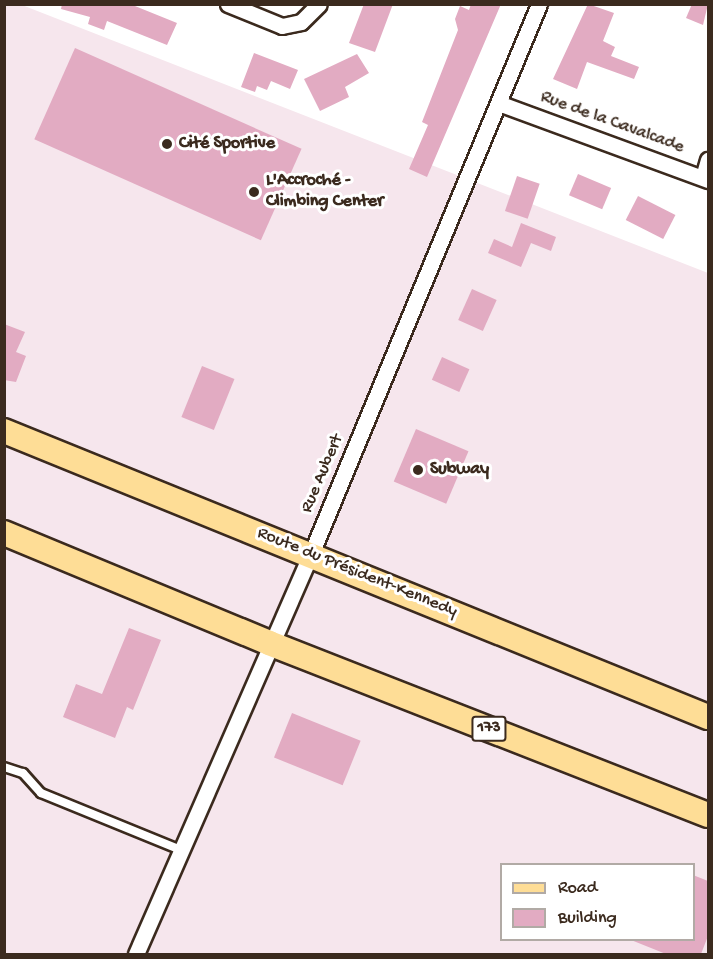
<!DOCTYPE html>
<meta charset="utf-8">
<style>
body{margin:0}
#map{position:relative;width:713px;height:959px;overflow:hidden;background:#fff;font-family:"Gochi Hand",sans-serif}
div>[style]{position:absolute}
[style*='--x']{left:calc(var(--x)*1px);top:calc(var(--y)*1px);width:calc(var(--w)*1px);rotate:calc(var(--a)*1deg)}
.built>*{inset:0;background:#f6e6ed}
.building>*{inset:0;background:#e2abc2;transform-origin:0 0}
.roads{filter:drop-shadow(2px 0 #3b2a1e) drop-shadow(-2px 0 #3b2a1e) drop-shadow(0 2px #3b2a1e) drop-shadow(0 -2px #3b2a1e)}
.service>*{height:8px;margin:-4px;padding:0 4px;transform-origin:4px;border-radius:4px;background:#fff}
.minor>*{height:15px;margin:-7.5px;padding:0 7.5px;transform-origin:7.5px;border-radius:7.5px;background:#fff}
.primary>*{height:24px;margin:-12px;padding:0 12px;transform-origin:12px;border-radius:12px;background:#fedd96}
.dots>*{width:16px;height:16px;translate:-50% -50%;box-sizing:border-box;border:3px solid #fff;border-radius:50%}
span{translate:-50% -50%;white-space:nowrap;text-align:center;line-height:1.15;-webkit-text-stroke:6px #fff;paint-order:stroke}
.shield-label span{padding:2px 4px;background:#fff;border:2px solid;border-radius:4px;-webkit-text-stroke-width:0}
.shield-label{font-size:16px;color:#3b2a1e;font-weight:700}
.street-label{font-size:18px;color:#3b2a1e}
.poi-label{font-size:18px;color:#3b2a1e;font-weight:700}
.left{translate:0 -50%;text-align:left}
.frame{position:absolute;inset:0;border:6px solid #3b2a1e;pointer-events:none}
.legend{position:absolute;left:500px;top:863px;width:195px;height:78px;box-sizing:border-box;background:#fff;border:2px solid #b1aaa5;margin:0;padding:8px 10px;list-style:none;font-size:18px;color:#3b2a1e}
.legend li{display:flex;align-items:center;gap:12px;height:30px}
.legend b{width:30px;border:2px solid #b1aaa5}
</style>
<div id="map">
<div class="built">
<i style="clip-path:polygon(evenodd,5px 5px,22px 5px,708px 273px,708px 954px,5px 954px,5px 5px,502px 864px,694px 864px,694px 940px,502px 940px,502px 864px)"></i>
</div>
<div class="building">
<i style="clip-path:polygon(62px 4px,130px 4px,177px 23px,167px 45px,107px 21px,104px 30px,88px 24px,90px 17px,61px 9px)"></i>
<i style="clip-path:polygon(364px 4px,393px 4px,375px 52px,349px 43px)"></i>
<i style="clip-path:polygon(471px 4px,501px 4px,427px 177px,409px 169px,428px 125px,422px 122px,458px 30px,455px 19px,460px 6px,469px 10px)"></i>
<i style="clip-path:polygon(588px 4px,614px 13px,603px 41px,615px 47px,611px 56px,639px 67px,634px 79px,587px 62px,577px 89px,553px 79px)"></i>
<i style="clip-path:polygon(692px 4px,708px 4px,703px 25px,686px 18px)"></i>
<i style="left:75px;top:48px;width:248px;height:100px;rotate:24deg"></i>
<i style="clip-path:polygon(254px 53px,298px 70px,290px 89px,271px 81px,267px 90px,257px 86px,255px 92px,241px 87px)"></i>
<i style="clip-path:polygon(357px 54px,369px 73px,345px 87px,349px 97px,320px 111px,304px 79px)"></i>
<i style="left:578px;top:174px;width:36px;height:23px;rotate:23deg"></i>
<i style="left:517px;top:176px;width:24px;height:37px;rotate:19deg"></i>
<i style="left:638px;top:196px;width:42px;height:27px;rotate:27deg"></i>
<i style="clip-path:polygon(521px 223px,556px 237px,551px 251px,531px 243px,521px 267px,488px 253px,494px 239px,512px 247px)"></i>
<i style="left:472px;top:289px;width:27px;height:34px;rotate:24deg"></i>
<i style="clip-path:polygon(4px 324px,25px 332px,16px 352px,26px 356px,16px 382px,4px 380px)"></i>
<i style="left:442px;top:357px;width:30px;height:25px;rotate:24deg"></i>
<i style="left:202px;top:366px;width:35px;height:55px;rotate:22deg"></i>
<i style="left:416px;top:429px;width:57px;height:57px;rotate:23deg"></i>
<i style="clip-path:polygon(129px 628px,161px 640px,133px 710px,127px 707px,115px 738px,63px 717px,76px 684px,102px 694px)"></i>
<i style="left:292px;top:713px;width:74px;height:48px;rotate:22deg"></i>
<i style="clip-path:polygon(693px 875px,708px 881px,708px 936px,701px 954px,666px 954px,631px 940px,693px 939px)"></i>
</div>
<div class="roads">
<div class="service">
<i style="--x:4;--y:767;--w:20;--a:18"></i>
<i style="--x:23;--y:773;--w:27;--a:48"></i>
<i style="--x:41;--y:793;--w:151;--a:22.2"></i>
</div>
<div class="minor">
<i style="--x:228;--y:4;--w:58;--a:22.2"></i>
<i style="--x:282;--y:26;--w:19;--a:-12"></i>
<i style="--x:301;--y:22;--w:25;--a:-45"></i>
<i style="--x:501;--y:104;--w:221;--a:20.2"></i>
<i style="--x:703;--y:177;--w:18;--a:-74"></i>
<i style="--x:136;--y:954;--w:437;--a:-66.4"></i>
<i style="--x:311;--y:554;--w:595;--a:-67.48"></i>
</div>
<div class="primary">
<i style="--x:4;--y:431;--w:760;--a:22.11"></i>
<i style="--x:4;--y:533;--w:287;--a:22.5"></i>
<i style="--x:269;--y:643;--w:471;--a:21.4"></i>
</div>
</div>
<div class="dots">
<i style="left:167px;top:144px;background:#3b2a1e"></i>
<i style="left:254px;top:192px;background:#3b2a1e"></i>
<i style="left:418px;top:470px;background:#3b2a1e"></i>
</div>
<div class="shield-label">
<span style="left:489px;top:729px">173</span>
</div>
<div class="street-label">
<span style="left:612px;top:123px;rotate:20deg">Rue de la Cavalcade</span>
<span style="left:323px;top:474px;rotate:-67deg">Rue Aubert</span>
<span style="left:357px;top:573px;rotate:22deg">Route du Président-Kennedy</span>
</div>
<div class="poi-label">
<span class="left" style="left:179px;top:144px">Cité Sportive</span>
<span class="left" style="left:266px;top:192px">L'Accroché -<br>Climbing Center</span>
<span class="left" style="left:430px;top:470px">Subway</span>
</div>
<div class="frame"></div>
<ul class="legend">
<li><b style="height:8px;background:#fedd96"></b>Road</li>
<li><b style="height:16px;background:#e2abc2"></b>Building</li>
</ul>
</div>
